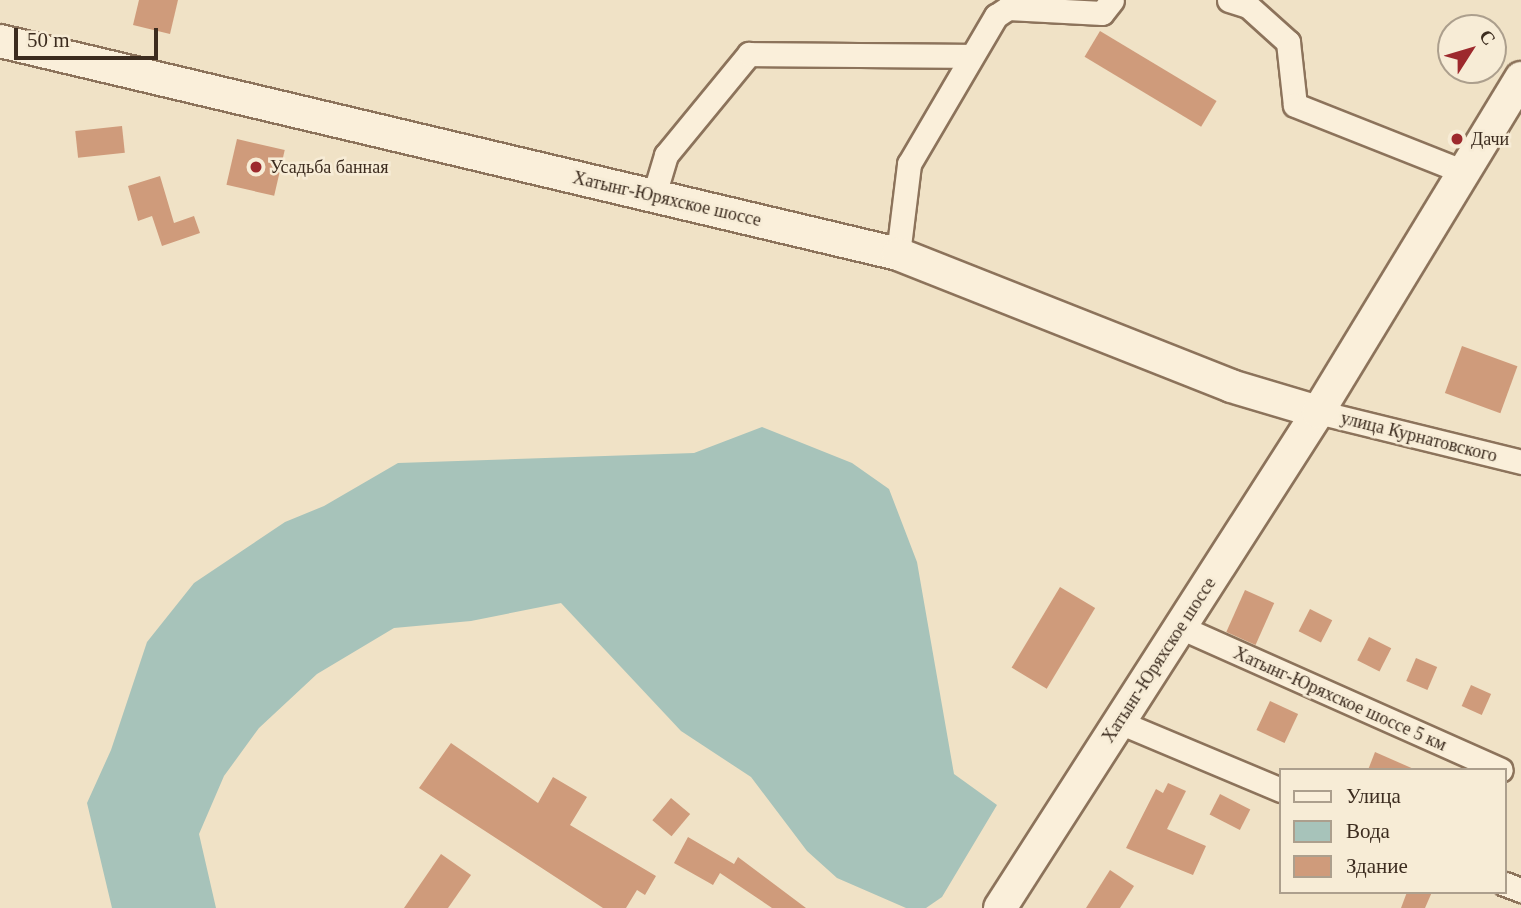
<!DOCTYPE html>
<meta charset="utf-8">
<style>
body{margin:0}
#map{position:relative;width:1521px;height:908px;overflow:hidden;background:#f0e2c6;font-family:Georgia,serif}
div>[style]{position:absolute}
[style*='--x']{left:calc(var(--x)*1px);top:calc(var(--y)*1px);width:calc(var(--w)*1px);rotate:calc(var(--a)*1deg)}
.water>*{inset:0;background:#a7c3ba}
.building>*{inset:0;background:#cf9b7b;transform-origin:0 0}
.roads{filter:drop-shadow(2px 0 #8c735b) drop-shadow(-2px 0 #8c735b) drop-shadow(0 2px #8c735b) drop-shadow(0 -2px #8c735b)}
.street>*{height:23px;margin:-11.5px;padding:0 11.5px;transform-origin:11.5px;border-radius:11.5px;background:#faefda}
.secondary>*{height:32px;margin:-16px;padding:0 16px;transform-origin:16px;border-radius:16px;background:#faefda}
.dots>*{width:19px;height:19px;translate:-50% -50%;box-sizing:border-box;border:4px solid #f7ecd6;border-radius:50%}
span{translate:-50% -50%;white-space:nowrap;text-align:center;line-height:1.15;-webkit-text-stroke:5px #f7ecd6;paint-order:stroke}
.poi-label{font-size:18px;color:#3c2c1f}
.left{translate:0 -50%;text-align:left}
.street-label{font-size:18px;color:#3c2c1f}
.legend{position:absolute;left:1279px;top:768px;width:228px;height:126px;box-sizing:border-box;background:#f7ecd6;border:2px solid #ac9f8d;margin:0;padding:9px 12px;list-style:none;font-size:21px;color:#3c2c1f}
.legend li{display:flex;align-items:center;gap:14px;height:35px}
.legend b{width:35px;border:2px solid #ac9f8d}
.north{position:absolute;left:1437px;top:14px;width:70px;height:70px;box-sizing:border-box;background:#f7ecd6;border:2px solid #ac9f8d;border-radius:50%;rotate:53deg;font-size:19px;font-weight:700;line-height:28px;text-align:center;color:#3c2c1f}
.north::after{content:'';display:block;margin:auto;width:24px;height:32px;background:#9d292d;clip-path:polygon(50% 0,100% 100%,50% 72%,0 100%)}
.scale{position:absolute;left:14px;top:28px;width:144px;height:32px;box-sizing:border-box;border:4px solid #3c2c1f;border-top:0;padding-left:9px;font-size:21px;line-height:24px;white-space:nowrap;color:#3c2c1f;-webkit-text-stroke:5px #f7ecd6;paint-order:stroke}
</style>
<div id="map">
<div class="water">
<i style="clip-path:polygon(762px 427px,852px 463px,889px 489px,917px 562px,954px 774px,997px 805px,942px 897px,926px 908px,906px 908px,837px 878px,807px 851px,751px 777px,681px 731px,561px 603px,471px 621px,394px 628px,317px 674px,259px 728px,224px 776px,199px 834px,216px 908px,112px 908px,87px 803px,111px 750px,147px 642px,194px 583px,285px 522px,324px 506px,398px 463px,694px 453px)"></i>
</div>
<div class="building">
<i style="clip-path:polygon(139px 0,178px 0,170px 34px,133px 25px)"></i>
<i style="left:1100px;top:31px;width:136px;height:30px;rotate:31deg"></i>
<i style="left:122px;top:126px;width:27px;height:47px;rotate:84deg"></i>
<i style="left:237px;top:139px;width:49px;height:47px;rotate:13deg"></i>
<i style="clip-path:polygon(160px 176px,174px 223px,194px 216px,200px 233px,162px 246px,152px 216px,138px 221px,128px 186px)"></i>
<i style="left:1462px;top:346px;width:59px;height:50px;rotate:20deg"></i>
<i style="left:1060px;top:587px;width:41px;height:94px;rotate:31deg"></i>
<i style="left:1245px;top:590px;width:32px;height:46px;rotate:24deg"></i>
<i style="left:1310px;top:609px;width:25px;height:25px;rotate:27deg"></i>
<i style="left:1369px;top:637px;width:25px;height:26px;rotate:27deg"></i>
<i style="left:1416px;top:658px;width:23px;height:25px;rotate:23deg"></i>
<i style="left:1471px;top:685px;width:22px;height:23px;rotate:24deg"></i>
<i style="left:1270px;top:701px;width:31px;height:32px;rotate:25deg"></i>
<i style="clip-path:polygon(451px 743px,538px 803px,553px 777px,587px 797px,570px 825px,656px 876px,645px 895px,637px 890px,626px 908px,603px 908px,419px 788px)"></i>
<i style="clip-path:polygon(1375px 752px,1416px 770px,1368px 770px)"></i>
<i style="clip-path:polygon(1168px 783px,1186px 791px,1167px 829px,1206px 846px,1193px 875px,1126px 848px,1156px 789px,1163px 793px)"></i>
<i style="left:1220px;top:794px;width:34px;height:23px;rotate:27deg"></i>
<i style="left:671px;top:798px;width:25px;height:29px;rotate:40deg"></i>
<i style="clip-path:polygon(688px 837px,734px 864px,738px 857px,806px 908px,772px 908px,720px 873px,713px 885px,674px 863px)"></i>
<i style="clip-path:polygon(441px 854px,471px 875px,448px 908px,404px 908px)"></i>
<i style="clip-path:polygon(1110px 870px,1134px 886px,1120px 908px,1086px 908px)"></i>
<i style="clip-path:polygon(1407px 892px,1432px 892px,1425px 908px,1401px 908px)"></i>
</div>
<div class="roads">
<div class="street">
<i style="--x:1229;--y:0;--w:20;--a:18"></i>
<i style="--x:1248;--y:6;--w:54;--a:42"></i>
<i style="--x:1288;--y:42;--w:63;--a:83.7"></i>
<i style="--x:1295;--y:105;--w:180;--a:21.6"></i>
<i style="--x:654;--y:195;--w:42;--a:-73.3"></i>
<i style="--x:666;--y:155;--w:131;--a:-50.6"></i>
<i style="--x:749;--y:54;--w:220;--a:0.5"></i>
<i style="--x:898;--y:254;--w:91;--a:-83"></i>
<i style="--x:909;--y:164;--w:172;--a:-59.6"></i>
<i style="--x:996;--y:16;--w:14;--a:-34"></i>
<i style="--x:1008;--y:8;--w:94;--a:3"></i>
<i style="--x:1102;--y:13;--w:16;--a:-52"></i>
<i style="--x:1318;--y:412;--w:209;--a:13.8"></i>
<i style="--x:1180;--y:627;--w:351;--a:24"></i>
<i style="--x:1119;--y:722;--w:176;--a:22.8"></i>
<i style="--x:1505;--y:884;--w:17;--a:21"></i>
</div>
<div class="secondary">
<i style="--x:0;--y:41;--w:923;--a:13.34"></i>
<i style="--x:898;--y:254;--w:358;--a:21.6"></i>
<i style="--x:1231;--y:386;--w:91;--a:16.6"></i>
<i style="--x:1000;--y:908;--w:589;--a:-57.33"></i>
<i style="--x:1318;--y:412;--w:391;--a:-58.7"></i>
</div>
</div>
<div class="dots">
<i style="left:1457px;top:139px;background:#9d292d"></i>
<i style="left:256px;top:167px;background:#9d292d"></i>
</div>
<div class="poi-label">
<span class="left" style="left:1471px;top:139px">Дачи</span>
<span class="left" style="left:270px;top:167px">Усадьба банная</span>
</div>
<div class="street-label">
<span style="left:667px;top:199px;rotate:13deg">Хатынг-Юряхское шоссе</span>
<span style="left:1419px;top:437px;rotate:14deg">улица Курнатовского</span>
<span style="left:1159px;top:660px;rotate:-57deg">Хатынг-Юряхское шоссе</span>
<span style="left:1340px;top:699px;rotate:24deg">Хатынг-Юряхское шоссе 5 км</span>
</div>
<ul class="legend">
<li><b style="height:9px;background:#faefda"></b>Улица</li>
<li><b style="height:19px;background:#a7c3ba"></b>Вода</li>
<li><b style="height:19px;background:#cf9b7b"></b>Здание</li>
</ul>
<div class="north">С</div>
<div class="scale">50 m</div>
</div>
